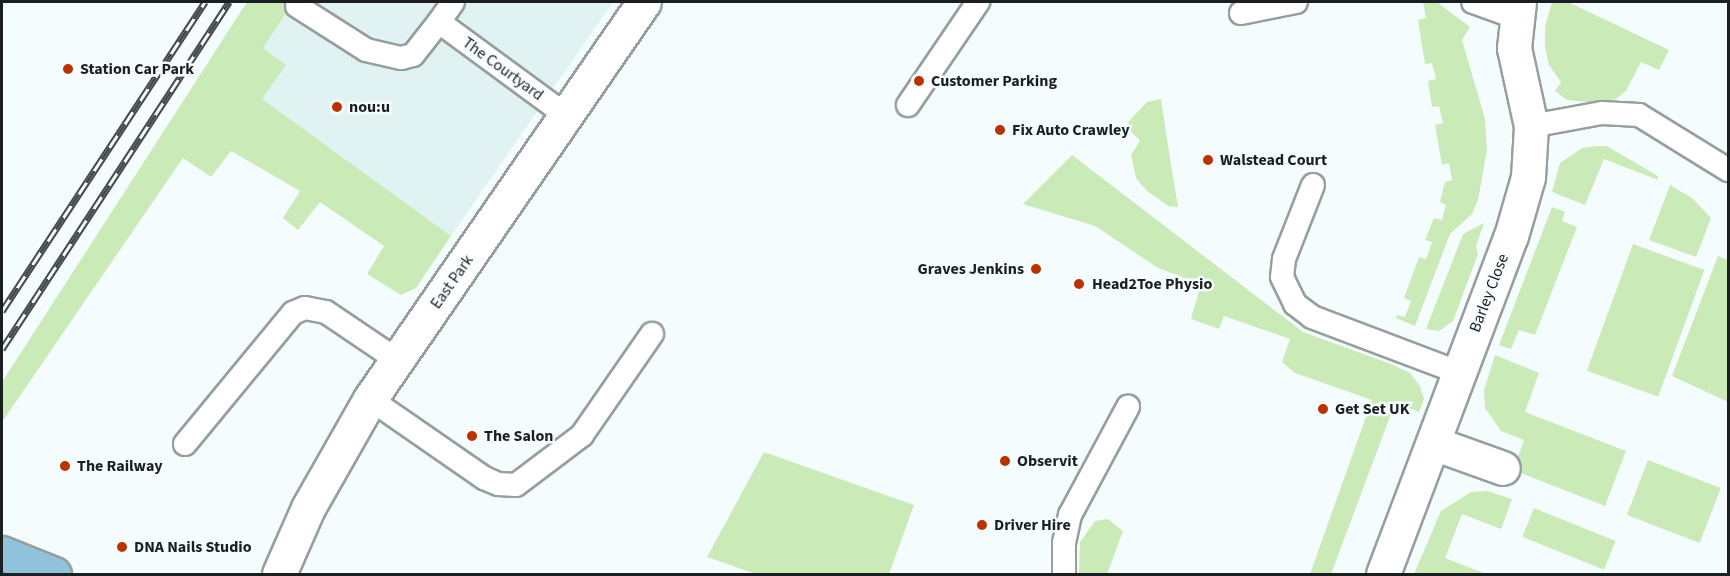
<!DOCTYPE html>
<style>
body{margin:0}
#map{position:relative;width:1730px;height:576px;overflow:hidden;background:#f5fcfd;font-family:"Source Sans 3",sans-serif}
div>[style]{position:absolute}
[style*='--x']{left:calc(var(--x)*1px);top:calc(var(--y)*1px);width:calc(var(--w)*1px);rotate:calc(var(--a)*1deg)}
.built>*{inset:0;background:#e1f2f2}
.green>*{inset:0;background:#caebb7;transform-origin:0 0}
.roads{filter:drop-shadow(2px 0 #979e9e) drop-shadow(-2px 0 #979e9e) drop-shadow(0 2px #979e9e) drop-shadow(0 -2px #979e9e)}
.lane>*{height:22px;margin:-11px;padding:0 11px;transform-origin:11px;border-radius:11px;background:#fff}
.street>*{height:33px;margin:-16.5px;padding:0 16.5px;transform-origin:16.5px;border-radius:16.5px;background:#fff}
.primary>*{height:33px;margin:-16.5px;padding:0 16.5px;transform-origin:16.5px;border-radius:16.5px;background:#91c4dc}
.rail>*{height:7px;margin-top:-3.5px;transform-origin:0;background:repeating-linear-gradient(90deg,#f5fcfd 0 14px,#464a4a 0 28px);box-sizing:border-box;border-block:2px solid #464a4a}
.dots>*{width:16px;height:16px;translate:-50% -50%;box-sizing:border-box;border:3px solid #f5fcfd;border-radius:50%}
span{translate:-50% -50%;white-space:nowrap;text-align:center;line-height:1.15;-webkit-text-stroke:5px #f5fcfd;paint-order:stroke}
.poi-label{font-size:16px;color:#1c1f1f;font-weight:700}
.left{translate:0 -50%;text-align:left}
.right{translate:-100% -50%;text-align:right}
.street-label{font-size:16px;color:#1c1f1f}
.frame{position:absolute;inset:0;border:3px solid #1c1f1f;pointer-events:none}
</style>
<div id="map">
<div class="built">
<i style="clip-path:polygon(287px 2px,613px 2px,451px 236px,236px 81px)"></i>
</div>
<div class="green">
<i style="clip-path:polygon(247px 2px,293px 2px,263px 48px,286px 65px,262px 99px,451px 236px,416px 288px,401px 295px,367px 274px,384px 246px,320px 202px,298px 230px,283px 218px,300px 191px,231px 151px,211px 177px,183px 158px,2px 422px,2px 382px)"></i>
<i style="clip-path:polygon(1423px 2px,1437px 2px,1470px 27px,1462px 40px,1485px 119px,1487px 150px,1478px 200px,1472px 214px,1450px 234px,1415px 326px,1396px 318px,1397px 315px,1405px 317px,1411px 301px,1404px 298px,1419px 257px,1426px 259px,1432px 242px,1425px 240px,1434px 218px,1442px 220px,1446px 205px,1440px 202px,1445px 182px,1452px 180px,1449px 163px,1442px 165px,1435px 125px,1443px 123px,1439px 106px,1432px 107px,1428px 81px,1436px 79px,1432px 63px,1425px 64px,1418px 20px,1426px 18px)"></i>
<i style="clip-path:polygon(1552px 2px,1568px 2px,1669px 50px,1659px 70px,1641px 62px,1626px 91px,1616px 99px,1596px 103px,1567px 100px,1555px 91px,1561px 82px,1549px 65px,1545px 48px,1545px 27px)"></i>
<i style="clip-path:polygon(1161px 99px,1172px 171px,1178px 207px,1168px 206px,1146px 190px,1136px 178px,1131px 155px,1140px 141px,1127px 127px,1129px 121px,1147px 102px)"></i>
<i style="clip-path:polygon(1597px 146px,1607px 146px,1658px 176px,1658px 180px,1604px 159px,1585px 205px,1552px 192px,1560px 163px,1582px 148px)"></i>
<i style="clip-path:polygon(1072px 155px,1303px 332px,1391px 364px,1410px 373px,1420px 386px,1424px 399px,1419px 412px,1395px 403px,1331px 574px,1310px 574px,1372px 400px,1295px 373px,1282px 362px,1290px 339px,1224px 316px,1219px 329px,1191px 319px,1201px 284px,1158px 268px,1095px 226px,1023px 204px)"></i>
<i style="clip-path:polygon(1670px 185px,1692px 198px,1711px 218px,1696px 257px,1649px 240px)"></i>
<i style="clip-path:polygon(1552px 207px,1565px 212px,1562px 221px,1577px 227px,1535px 335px,1519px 330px,1511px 349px,1499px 345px)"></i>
<i style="clip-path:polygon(1484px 223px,1476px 246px,1478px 254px,1453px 321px,1439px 331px,1426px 329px,1463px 234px)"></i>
<i style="left:1633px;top:244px;width:76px;height:135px;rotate:20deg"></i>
<i style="clip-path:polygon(1718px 256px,1728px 260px,1728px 402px,1672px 376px)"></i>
<i style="clip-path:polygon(1495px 355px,1539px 373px,1525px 412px,1626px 451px,1605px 506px,1513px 470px,1524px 440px,1501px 431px,1485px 408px,1484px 390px)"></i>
<i style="clip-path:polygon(764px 452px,914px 505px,889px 574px,756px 574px,707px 557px)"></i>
<i style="left:1648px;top:460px;width:78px;height:59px;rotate:21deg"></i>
<i style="clip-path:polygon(1487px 491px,1512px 499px,1501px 529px,1462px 514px,1445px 558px,1486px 574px,1414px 574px,1441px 511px,1471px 492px)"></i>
<i style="left:1534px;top:508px;width:88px;height:31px;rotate:22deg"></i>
<i style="clip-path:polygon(1108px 519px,1123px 531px,1107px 574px,1079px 574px,1080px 542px,1095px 521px)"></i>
</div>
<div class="roads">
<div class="lane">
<i style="--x:1473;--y:2;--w:45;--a:19.7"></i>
<i style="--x:297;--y:6;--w:82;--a:32.5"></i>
<i style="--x:366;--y:50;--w:36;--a:13"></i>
<i style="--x:401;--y:58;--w:12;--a:-14"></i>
<i style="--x:413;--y:55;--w:42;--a:-51.8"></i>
<i style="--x:439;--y:22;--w:159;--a:36.3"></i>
<i style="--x:1241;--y:13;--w:56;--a:-11.3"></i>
<i style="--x:439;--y:22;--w:24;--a:-55"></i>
<i style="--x:908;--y:105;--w:125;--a:-55.8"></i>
<i style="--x:1531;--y:126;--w:72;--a:-10.4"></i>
<i style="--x:1602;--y:113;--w:37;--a:3"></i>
<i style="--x:1639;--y:115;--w:105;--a:31.7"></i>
<i style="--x:1313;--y:185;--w:79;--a:111.4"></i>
<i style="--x:1284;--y:259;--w:18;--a:96"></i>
<i style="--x:1282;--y:277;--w:30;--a:64"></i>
<i style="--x:1295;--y:304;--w:21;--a:37"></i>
<i style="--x:1312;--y:317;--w:158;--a:20.7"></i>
<i style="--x:370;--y:399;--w:139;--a:34.7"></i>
<i style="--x:484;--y:478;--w:15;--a:23"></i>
<i style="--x:498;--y:484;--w:18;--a:3"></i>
<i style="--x:516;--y:485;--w:83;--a:-37.1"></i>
<i style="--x:582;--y:435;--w:123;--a:-55.3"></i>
<i style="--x:185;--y:444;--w:170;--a:-50.5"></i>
<i style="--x:293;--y:313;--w:13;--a:-23"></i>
<i style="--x:305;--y:308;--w:21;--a:11"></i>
<i style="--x:326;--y:312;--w:86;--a:34.1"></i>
<i style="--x:1064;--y:574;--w:31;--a:-90"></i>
<i style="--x:1064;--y:543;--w:29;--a:-78"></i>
<i style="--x:1070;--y:515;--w:123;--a:-61.8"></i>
</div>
<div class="street">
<i style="--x:1433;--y:443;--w:74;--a:19.7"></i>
<i style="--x:279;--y:574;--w:72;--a:-66.3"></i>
<i style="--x:308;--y:508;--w:125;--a:-60.4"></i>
<i style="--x:370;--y:399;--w:482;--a:-55.4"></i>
<i style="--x:1383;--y:574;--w:361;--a:-69.3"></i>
<i style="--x:1511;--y:236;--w:61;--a:-73.9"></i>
<i style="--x:1528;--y:177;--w:51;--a:-86.6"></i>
<i style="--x:1531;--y:126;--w:80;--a:-102.3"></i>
<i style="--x:1514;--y:48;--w:46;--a:-83.8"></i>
</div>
<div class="primary">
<i style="--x:2;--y:553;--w:56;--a:22"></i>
</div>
</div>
<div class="rail">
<i style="--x:2;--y:311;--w:370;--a:-56.7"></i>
<i style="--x:2;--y:349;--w:415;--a:-56.8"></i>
</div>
<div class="dots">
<i style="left:68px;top:69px;background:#ba3200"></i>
<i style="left:919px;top:81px;background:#ba3200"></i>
<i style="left:337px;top:107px;background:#ba3200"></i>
<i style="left:1000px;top:130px;background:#ba3200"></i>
<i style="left:1208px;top:160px;background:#ba3200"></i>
<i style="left:1036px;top:269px;background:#ba3200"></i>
<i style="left:1079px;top:284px;background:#ba3200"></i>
<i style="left:1323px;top:409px;background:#ba3200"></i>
<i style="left:472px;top:436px;background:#ba3200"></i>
<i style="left:1005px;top:461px;background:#ba3200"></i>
<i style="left:65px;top:466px;background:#ba3200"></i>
<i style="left:982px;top:525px;background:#ba3200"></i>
<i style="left:122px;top:547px;background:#ba3200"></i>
</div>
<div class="poi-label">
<span class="left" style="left:80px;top:69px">Station Car Park</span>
<span class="left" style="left:931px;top:81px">Customer Parking</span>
<span class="left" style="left:349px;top:107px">nou:u</span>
<span class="left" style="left:1012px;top:130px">Fix Auto Crawley</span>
<span class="left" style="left:1220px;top:160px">Walstead Court</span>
<span class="right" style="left:1024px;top:269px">Graves Jenkins</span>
<span class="left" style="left:1092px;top:284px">Head2Toe Physio</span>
<span class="left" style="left:1335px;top:409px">Get Set UK</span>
<span class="left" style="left:484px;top:436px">The Salon</span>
<span class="left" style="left:1017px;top:461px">Observit</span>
<span class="left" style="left:77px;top:466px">The Railway</span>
<span class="left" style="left:994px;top:525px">Driver Hire</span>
<span class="left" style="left:134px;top:547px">DNA Nails Studio</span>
</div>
<div class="street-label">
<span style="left:503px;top:69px;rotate:36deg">The Courtyard</span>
<span style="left:452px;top:282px;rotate:-55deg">East Park</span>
<span style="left:1489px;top:293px;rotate:-69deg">Barley Close</span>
</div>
<div class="frame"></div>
</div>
